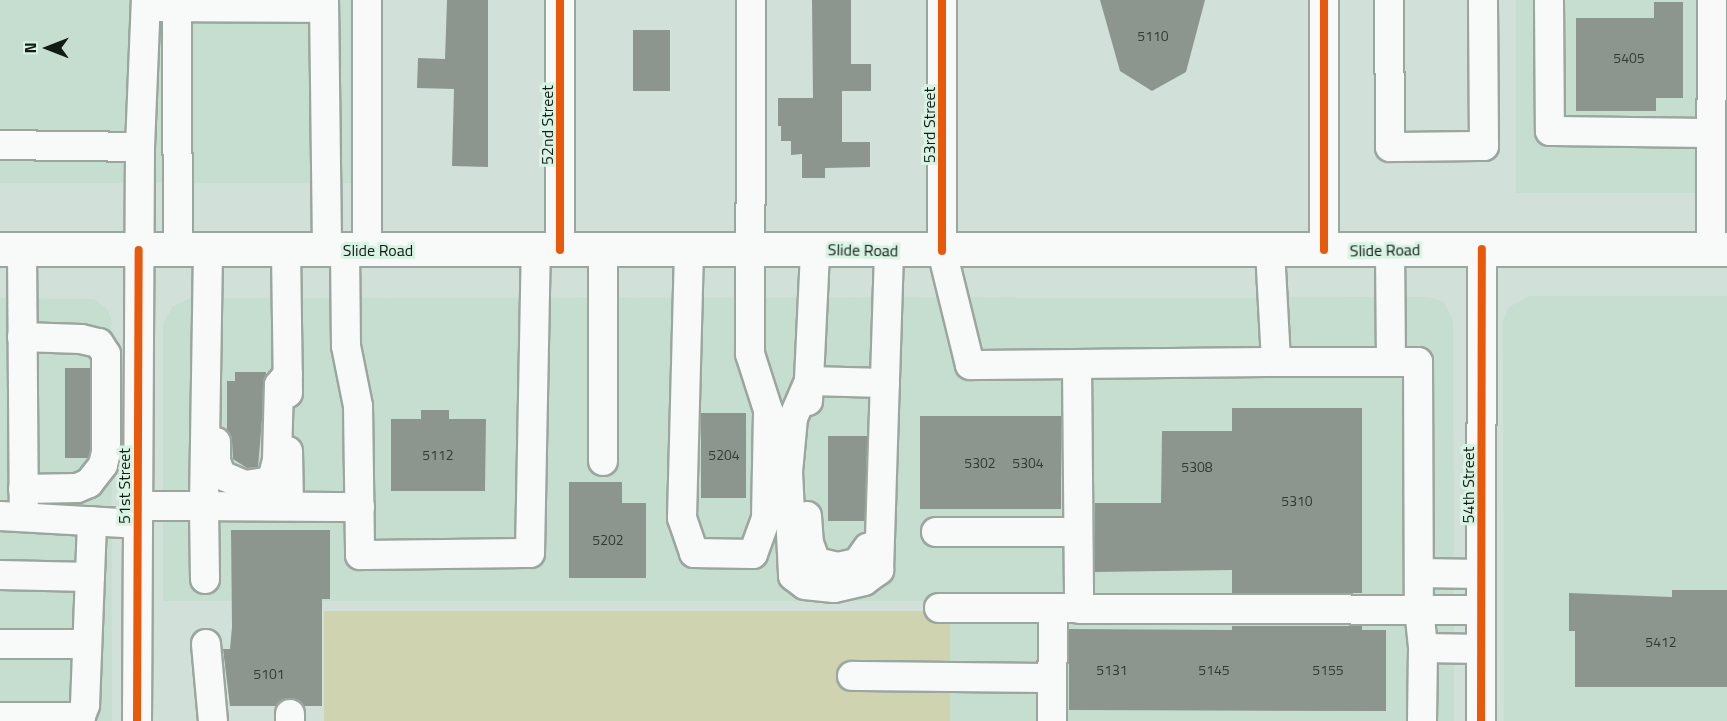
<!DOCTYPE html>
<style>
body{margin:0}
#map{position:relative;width:1727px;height:721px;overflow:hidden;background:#d1e0d8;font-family:"Titillium Web",sans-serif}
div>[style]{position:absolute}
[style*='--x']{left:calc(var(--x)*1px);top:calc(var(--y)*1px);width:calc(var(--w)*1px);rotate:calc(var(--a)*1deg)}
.built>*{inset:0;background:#c5ded0;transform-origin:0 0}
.green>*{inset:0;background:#cfd3b0;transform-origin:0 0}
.building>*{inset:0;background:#8d968e;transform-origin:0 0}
.roads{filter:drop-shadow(2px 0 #9ba69f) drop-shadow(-2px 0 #9ba69f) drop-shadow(0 2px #9ba69f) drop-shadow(0 -2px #9ba69f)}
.minor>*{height:28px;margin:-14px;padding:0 14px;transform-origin:14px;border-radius:14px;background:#f8faf9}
.major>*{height:33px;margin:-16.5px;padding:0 16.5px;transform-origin:16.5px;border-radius:16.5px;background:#f8faf9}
.cycleway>*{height:8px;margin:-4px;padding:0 4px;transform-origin:4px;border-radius:4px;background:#e8590c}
span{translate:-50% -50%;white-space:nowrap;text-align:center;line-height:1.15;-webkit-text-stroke:6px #d8f3e4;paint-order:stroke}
.number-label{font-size:14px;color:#313a34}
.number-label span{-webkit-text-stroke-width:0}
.street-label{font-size:16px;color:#121b16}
.north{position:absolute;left:18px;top:18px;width:60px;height:60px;-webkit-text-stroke:4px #d8f3e4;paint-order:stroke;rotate:270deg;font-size:16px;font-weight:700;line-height:24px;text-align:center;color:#121b16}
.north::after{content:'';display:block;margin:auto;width:21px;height:27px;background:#121b16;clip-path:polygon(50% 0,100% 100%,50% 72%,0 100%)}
</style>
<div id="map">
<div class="built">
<i style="left:0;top:0;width:355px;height:183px"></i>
<i style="left:1516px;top:0;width:211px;height:193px"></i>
<i style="clip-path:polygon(1530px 296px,1727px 296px,1727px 721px,1504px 721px,1503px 320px,1509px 307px)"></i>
<i style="clip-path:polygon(1428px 297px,1444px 302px,1453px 321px,1454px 601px,163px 601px,163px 324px,173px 306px,191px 298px)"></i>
<i style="clip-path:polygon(0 298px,94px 299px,108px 310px,111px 318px,112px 721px,0 721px)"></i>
<i style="left:950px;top:611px;width:504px;height:110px"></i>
</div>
<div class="green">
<i style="left:950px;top:611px;width:110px;height:626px;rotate:90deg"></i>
</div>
<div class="building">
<i style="clip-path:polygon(447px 0,488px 0,488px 167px,452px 166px,454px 89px,417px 88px,418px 58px,445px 59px)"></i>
<i style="clip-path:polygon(812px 0,851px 0,851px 64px,871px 64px,871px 91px,842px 91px,842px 142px,870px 142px,870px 167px,825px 168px,825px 178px,802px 178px,802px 154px,791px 155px,791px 141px,781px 141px,781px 126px,778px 126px,778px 98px,813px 98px)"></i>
<i style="clip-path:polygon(1100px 0,1205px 0,1186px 72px,1152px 91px,1120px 71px)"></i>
<i style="clip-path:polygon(1654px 2px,1683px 2px,1683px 98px,1656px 98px,1656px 111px,1576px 111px,1576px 18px,1654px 18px)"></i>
<i style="left:633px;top:30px;width:37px;height:61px"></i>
<i style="left:65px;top:368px;width:25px;height:90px"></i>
<i style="clip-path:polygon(235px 372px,266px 372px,258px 467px,247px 468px,233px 459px,232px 441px,227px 431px,227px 381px,235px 381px)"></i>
<i style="clip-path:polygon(1232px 408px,1362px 408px,1362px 593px,1232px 593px,1232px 570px,1095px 572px,1095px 503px,1161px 503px,1162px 431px,1232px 431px)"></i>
<i style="clip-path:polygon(421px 410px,449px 410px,449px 419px,486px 419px,485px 491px,391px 491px,391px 419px,421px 419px)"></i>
<i style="left:701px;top:413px;width:45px;height:85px"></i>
<i style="left:920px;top:416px;width:141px;height:93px"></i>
<i style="left:828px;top:436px;width:39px;height:85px"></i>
<i style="clip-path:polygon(569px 482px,622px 482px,622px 503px,646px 503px,646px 578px,569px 578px)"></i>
<i style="clip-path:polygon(231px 530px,330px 530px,330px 599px,322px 599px,322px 706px,304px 706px,289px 698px,276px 706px,230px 706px,223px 649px,230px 649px,232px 627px)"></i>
<i style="clip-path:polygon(1672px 590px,1727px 590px,1727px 687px,1575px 687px,1575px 631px,1569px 631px,1569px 593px,1672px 597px)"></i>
<i style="clip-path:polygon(1232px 626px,1362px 626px,1362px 630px,1386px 630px,1386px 711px,1069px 710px,1069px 629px,1232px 630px)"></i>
</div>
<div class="roads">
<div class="minor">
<i style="--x:324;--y:0;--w:250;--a:89.3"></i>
<i style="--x:367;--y:0;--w:250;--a:90"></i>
<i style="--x:560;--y:0;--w:250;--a:90"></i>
<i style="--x:942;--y:0;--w:251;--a:90"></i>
<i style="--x:942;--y:251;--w:117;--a:76.2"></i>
<i style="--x:970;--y:365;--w:306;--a:-0.6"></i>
<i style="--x:1324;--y:0;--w:250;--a:90"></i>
<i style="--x:1389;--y:0;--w:147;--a:89.6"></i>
<i style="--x:1390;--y:147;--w:94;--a:-0.6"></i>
<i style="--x:1484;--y:146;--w:146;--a:-90.4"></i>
<i style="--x:1549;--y:0;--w:131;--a:89.6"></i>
<i style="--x:1550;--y:131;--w:161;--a:0.7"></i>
<i style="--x:160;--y:7;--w:164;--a:0.3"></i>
<i style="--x:177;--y:8;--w:242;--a:89.8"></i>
<i style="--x:0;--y:145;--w:140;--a:0.8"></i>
<i style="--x:22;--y:249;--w:268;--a:89.6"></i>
<i style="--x:1711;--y:249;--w:249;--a:-89.8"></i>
<i style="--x:286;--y:250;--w:143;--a:89.2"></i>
<i style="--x:345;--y:250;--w:96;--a:89.4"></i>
<i style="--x:346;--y:346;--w:61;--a:78.7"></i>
<i style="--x:358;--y:406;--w:149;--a:89.2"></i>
<i style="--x:360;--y:555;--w:170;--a:-0.7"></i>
<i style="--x:530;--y:553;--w:303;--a:-88.9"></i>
<i style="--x:603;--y:250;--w:211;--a:90"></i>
<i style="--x:689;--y:250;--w:268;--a:91.5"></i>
<i style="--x:682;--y:518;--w:37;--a:71"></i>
<i style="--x:694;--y:553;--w:59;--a:1"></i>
<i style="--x:753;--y:554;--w:38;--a:-70"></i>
<i style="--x:766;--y:518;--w:108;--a:-88.9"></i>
<i style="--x:768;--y:410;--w:59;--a:-107.8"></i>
<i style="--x:750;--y:354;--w:354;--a:-89.8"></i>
<i style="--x:1270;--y:250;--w:112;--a:86.9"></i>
<i style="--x:1276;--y:362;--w:115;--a:0"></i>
<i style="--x:1391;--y:362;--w:112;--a:-90.5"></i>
<i style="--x:22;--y:337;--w:59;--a:1.9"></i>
<i style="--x:81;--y:339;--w:18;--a:13"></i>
<i style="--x:99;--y:343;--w:13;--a:58"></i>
<i style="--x:106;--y:354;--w:98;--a:90"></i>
<i style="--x:106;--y:452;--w:13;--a:103"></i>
<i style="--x:103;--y:465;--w:23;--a:128"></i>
<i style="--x:89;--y:483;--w:13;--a:157"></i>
<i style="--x:77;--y:488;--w:54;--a:178.9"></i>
<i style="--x:1391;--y:362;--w:27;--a:0"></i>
<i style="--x:1418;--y:362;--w:247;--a:89.8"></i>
<i style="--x:1419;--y:609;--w:39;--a:84"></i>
<i style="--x:1077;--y:364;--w:245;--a:89.5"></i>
<i style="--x:809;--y:381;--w:40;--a:113.4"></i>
<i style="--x:793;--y:418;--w:54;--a:95.3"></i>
<i style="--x:788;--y:472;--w:104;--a:87.2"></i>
<i style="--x:793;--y:576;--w:15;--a:37"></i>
<i style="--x:805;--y:585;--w:29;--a:6"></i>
<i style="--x:834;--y:588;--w:31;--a:-13"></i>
<i style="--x:864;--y:581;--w:19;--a:-36"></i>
<i style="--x:879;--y:570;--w:320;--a:-88.2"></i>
<i style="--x:809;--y:381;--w:76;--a:1.5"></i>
<i style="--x:808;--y:401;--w:151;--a:-87.3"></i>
<i style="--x:216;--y:442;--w:19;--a:90"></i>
<i style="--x:216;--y:461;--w:15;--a:70"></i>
<i style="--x:221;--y:475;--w:26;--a:23"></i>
<i style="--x:245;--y:485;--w:22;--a:-8"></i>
<i style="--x:267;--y:482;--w:8;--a:-45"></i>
<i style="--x:273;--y:476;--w:16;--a:-76"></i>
<i style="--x:277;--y:460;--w:75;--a:-88.5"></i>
<i style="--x:279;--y:385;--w:14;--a:-51"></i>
<i style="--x:288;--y:451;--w:55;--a:89"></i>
<i style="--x:137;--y:506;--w:67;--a:0"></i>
<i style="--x:204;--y:506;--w:256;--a:-89.1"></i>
<i style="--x:0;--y:516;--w:137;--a:3.3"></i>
<i style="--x:807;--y:516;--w:27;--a:86"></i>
<i style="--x:809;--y:543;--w:20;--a:70"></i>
<i style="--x:816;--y:562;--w:23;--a:13"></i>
<i style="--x:838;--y:567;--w:19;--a:-12"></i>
<i style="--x:857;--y:563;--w:19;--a:-55"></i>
<i style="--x:936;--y:532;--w:142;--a:0"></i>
<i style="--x:1419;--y:573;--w:62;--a:0.9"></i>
<i style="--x:0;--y:575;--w:90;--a:1.3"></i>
<i style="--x:205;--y:579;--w:73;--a:-90.8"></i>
<i style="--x:204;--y:506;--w:156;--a:0.4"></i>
<i style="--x:939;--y:608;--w:542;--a:0.21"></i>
<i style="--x:0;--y:644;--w:87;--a:0"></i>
<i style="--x:206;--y:644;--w:77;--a:84.8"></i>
<i style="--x:852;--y:676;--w:200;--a:0.6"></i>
<i style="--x:0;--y:717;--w:81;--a:0"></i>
<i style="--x:79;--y:721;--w:17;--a:-69"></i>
<i style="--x:85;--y:705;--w:184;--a:-87.8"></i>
<i style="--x:137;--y:721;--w:574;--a:-89.7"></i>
<i style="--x:140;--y:147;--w:147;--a:-87.7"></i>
<i style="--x:290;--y:721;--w:7;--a:-90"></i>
<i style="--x:1052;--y:721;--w:112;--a:-89.5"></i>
<i style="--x:1422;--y:721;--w:73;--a:-89.2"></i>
<i style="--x:1423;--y:648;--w:58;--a:1"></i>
<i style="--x:1481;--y:721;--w:472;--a:-89.9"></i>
</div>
<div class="major">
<i style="--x:0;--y:249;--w:1727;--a:0"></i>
</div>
</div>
<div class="cycleway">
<i style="--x:560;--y:0;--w:250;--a:90"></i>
<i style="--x:942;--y:0;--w:251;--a:90"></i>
<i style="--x:1324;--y:0;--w:250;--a:90"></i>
<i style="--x:137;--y:721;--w:471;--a:-89.8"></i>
<i style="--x:1481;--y:721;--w:472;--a:-89.9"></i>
</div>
<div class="number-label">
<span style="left:1153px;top:36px">5110</span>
<span style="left:1629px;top:58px">5405</span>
<span style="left:438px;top:455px">5112</span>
<span style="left:724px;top:455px">5204</span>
<span style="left:980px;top:463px">5302</span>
<span style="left:1028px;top:463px">5304</span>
<span style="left:1197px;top:467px">5308</span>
<span style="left:1297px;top:501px">5310</span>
<span style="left:608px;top:540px">5202</span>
<span style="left:1661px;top:642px">5412</span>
<span style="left:1112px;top:670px">5131</span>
<span style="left:1214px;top:670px">5145</span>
<span style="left:1328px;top:670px">5155</span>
<span style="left:269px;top:674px">5101</span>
</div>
<div class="street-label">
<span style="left:547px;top:125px;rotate:-90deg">52nd Street</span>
<span style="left:929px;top:125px;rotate:-90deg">53rd Street</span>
<span style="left:378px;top:250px">Slide Road</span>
<span style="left:863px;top:250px;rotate:1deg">Slide Road</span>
<span style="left:1385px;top:250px;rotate:-1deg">Slide Road</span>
<span style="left:1468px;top:485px;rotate:-90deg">54th Street</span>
<span style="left:124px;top:486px;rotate:-90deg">51st Street</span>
</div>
<div class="north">N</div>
</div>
